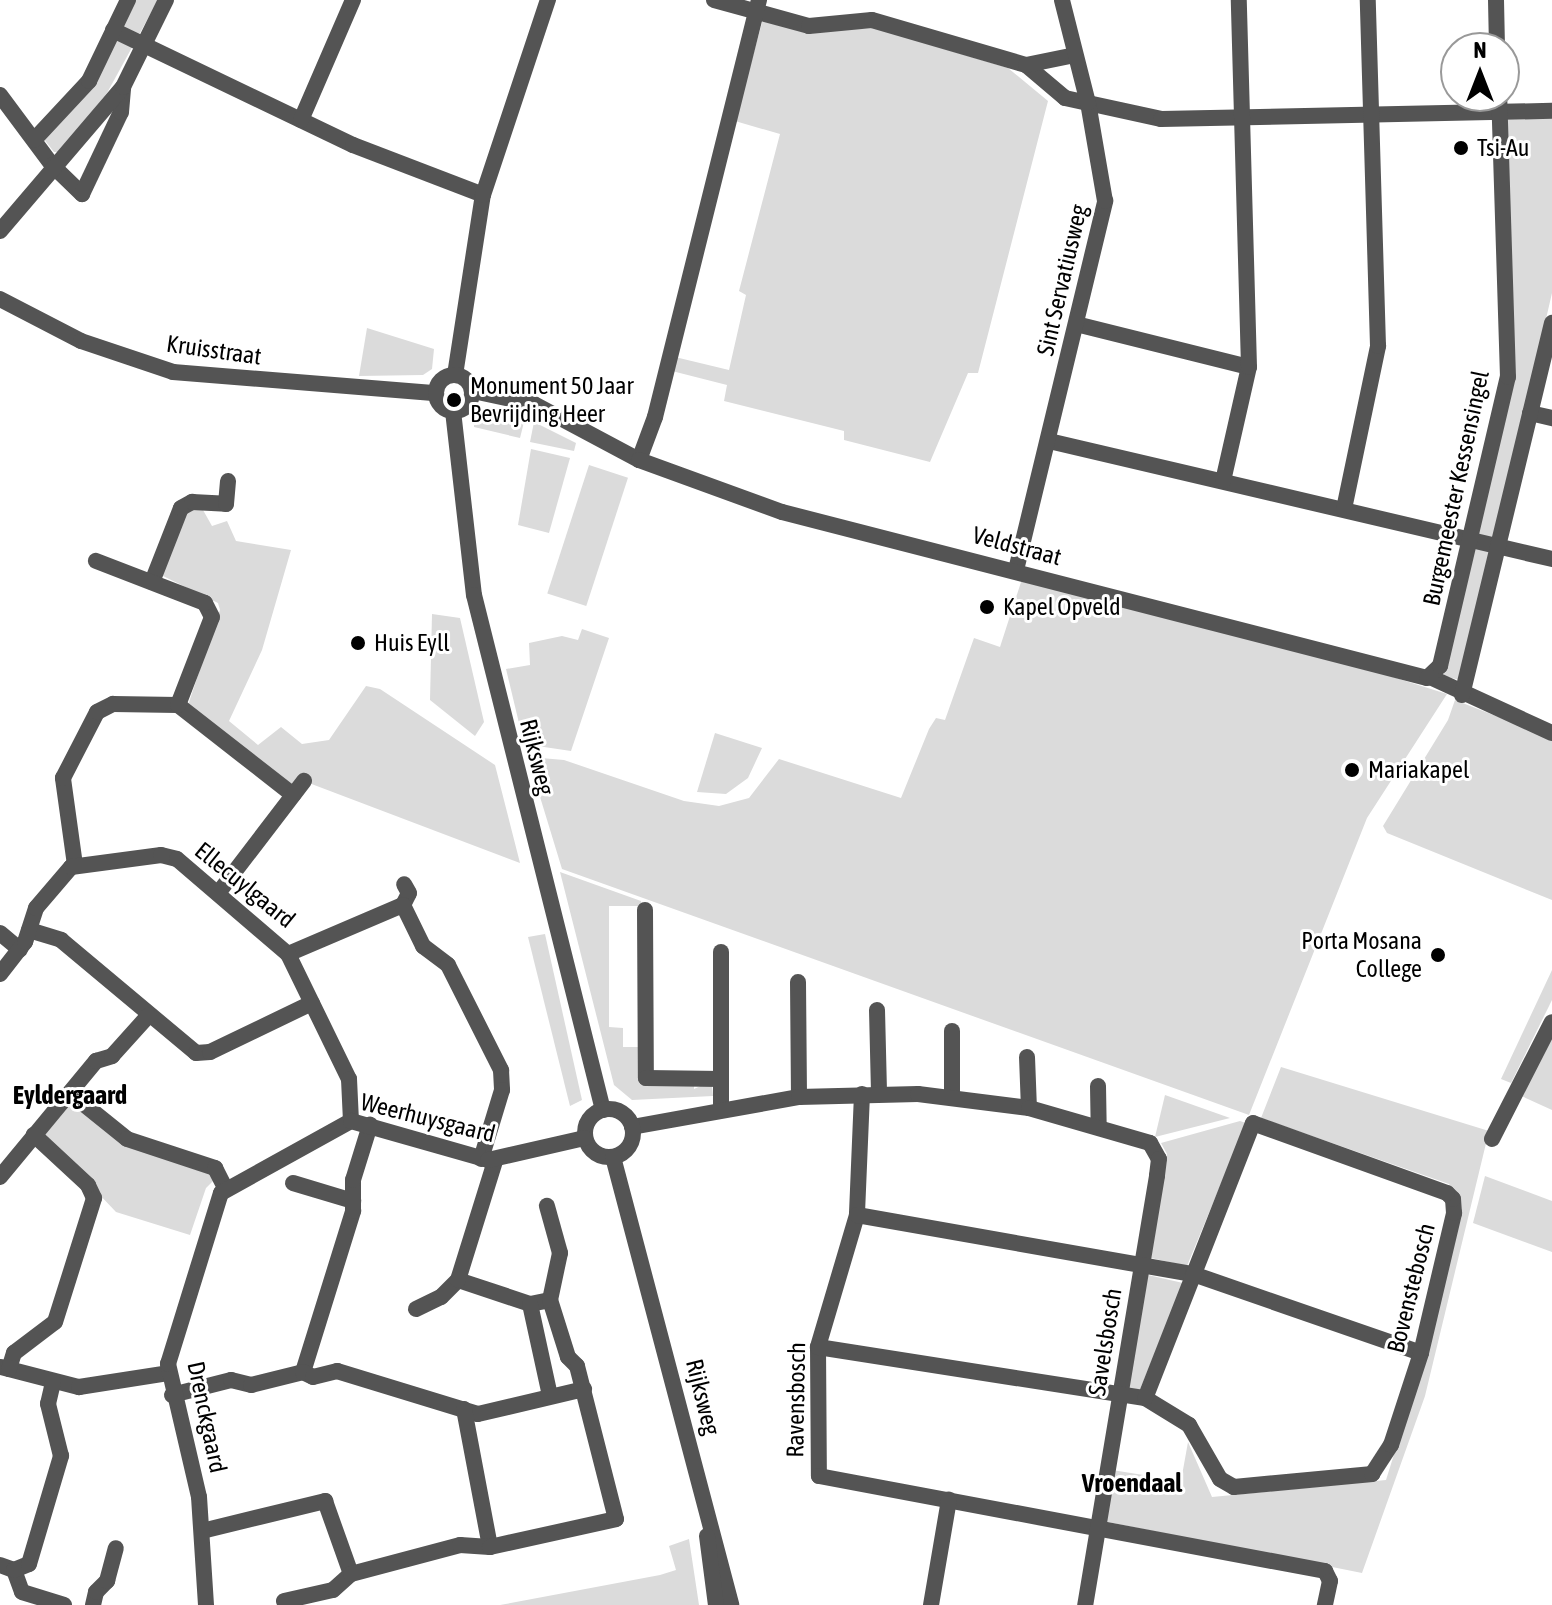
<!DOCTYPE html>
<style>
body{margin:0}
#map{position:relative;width:1552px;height:1605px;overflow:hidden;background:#fff;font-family:"Asap Condensed",sans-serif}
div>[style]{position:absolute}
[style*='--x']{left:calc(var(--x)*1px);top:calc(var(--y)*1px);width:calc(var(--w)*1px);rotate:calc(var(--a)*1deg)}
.green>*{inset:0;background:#dbdbdb;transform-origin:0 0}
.minor>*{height:16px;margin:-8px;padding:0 8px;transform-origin:8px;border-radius:8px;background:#545454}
.tertiary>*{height:16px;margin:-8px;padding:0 8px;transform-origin:8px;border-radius:8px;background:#545454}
.tertiary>.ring{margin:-8px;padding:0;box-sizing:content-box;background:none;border:16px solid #545454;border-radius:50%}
.dots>*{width:22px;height:22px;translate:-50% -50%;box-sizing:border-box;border:4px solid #fff;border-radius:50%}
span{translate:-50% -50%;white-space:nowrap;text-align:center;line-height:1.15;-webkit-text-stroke:6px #fff;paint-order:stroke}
.poi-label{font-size:24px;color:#000}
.left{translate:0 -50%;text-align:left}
.right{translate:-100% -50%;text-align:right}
.street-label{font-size:24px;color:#000}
.neighbourhood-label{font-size:26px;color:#000;font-weight:700}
.north{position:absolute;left:1440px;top:32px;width:80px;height:80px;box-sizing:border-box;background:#fff;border:2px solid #999;border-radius:50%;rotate:0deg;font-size:22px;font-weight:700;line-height:32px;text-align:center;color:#000}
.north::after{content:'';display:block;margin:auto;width:28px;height:36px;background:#000;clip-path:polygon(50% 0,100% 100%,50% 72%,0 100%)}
</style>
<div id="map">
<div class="green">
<i style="clip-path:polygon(135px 0,158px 0,107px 93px,60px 152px,54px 152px,43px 138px)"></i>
<i style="clip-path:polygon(763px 19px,808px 31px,875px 28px,1008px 68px,1048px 101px,978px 373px,968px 373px,930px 462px,844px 440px,844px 431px,724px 401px,727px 385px,672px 371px,675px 357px,729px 370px,746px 295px,739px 291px,780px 134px,735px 121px)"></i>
<i style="clip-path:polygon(1505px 117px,1552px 117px,1552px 293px,1495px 539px,1477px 535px,1506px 411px)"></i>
<i style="clip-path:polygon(367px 328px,434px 349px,432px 369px,423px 375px,359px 376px)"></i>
<i style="clip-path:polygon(484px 408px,517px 410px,525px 418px,520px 438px,474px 427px,474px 416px)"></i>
<i style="clip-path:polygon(534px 422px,576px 443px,574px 451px,530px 442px)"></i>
<i style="clip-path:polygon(531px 449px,570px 458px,549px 533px,518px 525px)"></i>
<i style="left:589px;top:465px;width:41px;height:135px;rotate:18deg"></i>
<i style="clip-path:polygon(186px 508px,203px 510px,212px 526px,227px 521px,236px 541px,291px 550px,262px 650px,229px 721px,258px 745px,281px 727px,302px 744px,329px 740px,366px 686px,380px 689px,495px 765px,520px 863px,301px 780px,294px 786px,188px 705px,220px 610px,218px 603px,161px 575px)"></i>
<i style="left:1476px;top:545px;width:16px;height:135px;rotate:14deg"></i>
<i style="clip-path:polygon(1022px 579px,1361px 667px,1447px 694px,1367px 818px,1249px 1115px,562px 869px,530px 764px,541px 758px,564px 760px,684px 801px,719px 806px,749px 798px,779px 759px,901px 798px,929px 729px,936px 718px,945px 720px,974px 638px,1000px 647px)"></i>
<i style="clip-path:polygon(432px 614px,460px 618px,484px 722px,475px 736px,430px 700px)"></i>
<i style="clip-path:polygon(582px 629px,609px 638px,571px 751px,524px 744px,506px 669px,530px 665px,529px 643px,562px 636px,578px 640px)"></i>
<i style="clip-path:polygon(1455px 700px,1552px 738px,1552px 900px,1387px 833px,1383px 826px,1448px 720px)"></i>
<i style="clip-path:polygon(715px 733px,762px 748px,748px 778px,726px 794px,697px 792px)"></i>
<i style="clip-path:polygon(560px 872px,641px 901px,641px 906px,609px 906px,609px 1027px,623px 1028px,623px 1047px,641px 1047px,641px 1084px,694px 1084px,694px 1089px,705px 1084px,712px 1086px,713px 1096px,632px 1100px,614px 1085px)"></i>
<i style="clip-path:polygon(545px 934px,582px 1100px,570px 1106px,528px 937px)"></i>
<i style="clip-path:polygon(1552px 970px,1552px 1000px,1511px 1083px,1501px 1079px)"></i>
<i style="clip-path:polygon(1552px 1026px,1552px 1110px,1517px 1094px)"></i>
<i style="clip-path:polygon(1281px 1067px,1489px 1131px,1425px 1396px,1362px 1573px,1103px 1521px,1112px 1470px,1181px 1481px,1188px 1442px,1212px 1497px,1386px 1480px,1431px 1336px,1459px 1197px,1449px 1184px,1261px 1118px)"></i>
<i style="clip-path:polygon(1165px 1095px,1230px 1118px,1155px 1137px)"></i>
<i style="clip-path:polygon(70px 1100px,134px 1149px,208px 1169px,215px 1179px,206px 1188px,190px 1235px,116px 1212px,41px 1133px)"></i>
<i style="clip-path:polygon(1240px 1121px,1246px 1123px,1187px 1266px,1151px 1258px,1167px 1154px,1161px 1143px)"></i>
<i style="clip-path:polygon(1485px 1176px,1552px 1201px,1552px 1252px,1473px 1223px)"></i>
<i style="clip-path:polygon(1148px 1275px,1183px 1283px,1139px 1392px,1127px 1388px)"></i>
<i style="clip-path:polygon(689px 1539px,699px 1605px,500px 1605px,660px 1575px,676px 1570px,669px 1546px)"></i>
</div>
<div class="minor">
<i style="--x:714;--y:0;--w:98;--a:15.3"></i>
<i style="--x:809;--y:26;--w:63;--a:-5.4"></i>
<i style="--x:872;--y:20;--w:160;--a:16.3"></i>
<i style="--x:1026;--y:65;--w:51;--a:40.2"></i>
<i style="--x:1065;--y:98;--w:98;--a:12.3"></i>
<i style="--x:1161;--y:119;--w:391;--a:-1.2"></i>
<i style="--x:113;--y:30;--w:266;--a:25.6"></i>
<i style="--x:353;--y:145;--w:139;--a:21"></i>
<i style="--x:1026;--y:65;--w:50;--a:-11.5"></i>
<i style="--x:0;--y:95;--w:87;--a:53.4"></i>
<i style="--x:52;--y:165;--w:42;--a:44"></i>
<i style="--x:82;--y:194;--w:91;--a:-64.6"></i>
<i style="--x:121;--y:112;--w:25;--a:-85"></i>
<i style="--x:301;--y:120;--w:131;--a:-66.6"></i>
<i style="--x:34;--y:140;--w:81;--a:-47"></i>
<i style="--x:89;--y:81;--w:90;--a:-64.3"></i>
<i style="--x:0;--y:231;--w:189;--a:-49.5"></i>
<i style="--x:123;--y:87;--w:97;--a:-63.7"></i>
<i style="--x:1076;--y:324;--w:178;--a:14"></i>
<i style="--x:455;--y:375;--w:182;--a:-81.2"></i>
<i style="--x:483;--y:195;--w:206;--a:-71.6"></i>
<i style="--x:1530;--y:413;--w:23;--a:13"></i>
<i style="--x:1049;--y:441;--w:517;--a:13.2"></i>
<i style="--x:639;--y:460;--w:46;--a:-69.6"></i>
<i style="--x:655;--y:417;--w:430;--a:-76"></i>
<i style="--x:1223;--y:481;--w:117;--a:-77.2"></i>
<i style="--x:1249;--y:367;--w:367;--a:-91.6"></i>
<i style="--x:1344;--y:509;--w:167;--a:-78.2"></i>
<i style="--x:1378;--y:346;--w:346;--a:-91.7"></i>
<i style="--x:1016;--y:570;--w:380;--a:-76.4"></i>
<i style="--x:1105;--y:201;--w:99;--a:-99.8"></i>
<i style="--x:1088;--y:103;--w:106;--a:-104.2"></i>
<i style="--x:152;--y:582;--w:79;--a:-68.6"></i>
<i style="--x:181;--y:508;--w:13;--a:-29"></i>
<i style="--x:192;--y:502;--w:34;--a:3"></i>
<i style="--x:226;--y:504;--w:23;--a:-85"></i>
<i style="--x:1430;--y:677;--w:134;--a:24.7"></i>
<i style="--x:1462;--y:695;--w:383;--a:-76.4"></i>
<i style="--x:178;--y:705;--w:146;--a:38"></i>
<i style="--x:75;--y:865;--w:88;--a:-97.9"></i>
<i style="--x:63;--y:778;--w:74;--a:-62.7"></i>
<i style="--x:97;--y:712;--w:18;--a:-27"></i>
<i style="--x:113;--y:704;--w:65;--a:0.9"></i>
<i style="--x:178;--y:705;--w:94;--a:-68.9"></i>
<i style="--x:212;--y:617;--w:16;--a:-117"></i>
<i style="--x:205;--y:603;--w:117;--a:-158.9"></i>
<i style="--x:219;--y:892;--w:140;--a:-52.6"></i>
<i style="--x:403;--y:905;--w:13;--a:-63"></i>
<i style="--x:409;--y:893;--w:10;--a:-119"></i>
<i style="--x:645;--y:910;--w:168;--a:89.7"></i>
<i style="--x:646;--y:1078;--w:75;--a:0.8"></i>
<i style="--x:29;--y:930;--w:34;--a:17"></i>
<i style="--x:61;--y:940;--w:176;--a:39.9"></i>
<i style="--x:196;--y:1053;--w:14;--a:-4"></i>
<i style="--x:210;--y:1052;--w:113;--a:-25.7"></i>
<i style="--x:0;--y:933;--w:26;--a:40"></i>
<i style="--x:721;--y:952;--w:156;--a:90"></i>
<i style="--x:288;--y:954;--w:125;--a:-23.1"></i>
<i style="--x:403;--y:905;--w:46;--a:64"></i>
<i style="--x:423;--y:946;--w:31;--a:37"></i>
<i style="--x:448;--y:965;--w:118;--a:63.2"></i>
<i style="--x:501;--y:1070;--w:20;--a:87"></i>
<i style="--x:502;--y:1090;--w:72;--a:106.9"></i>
<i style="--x:0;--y:974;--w:41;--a:-52"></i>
<i style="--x:25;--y:942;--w:36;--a:-72"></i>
<i style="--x:36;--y:908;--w:54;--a:-49.5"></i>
<i style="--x:71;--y:867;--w:91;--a:-7.6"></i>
<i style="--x:161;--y:855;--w:16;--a:14"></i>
<i style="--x:177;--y:859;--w:146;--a:40.6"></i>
<i style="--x:288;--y:954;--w:139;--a:64"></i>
<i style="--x:349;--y:1079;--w:42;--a:87.3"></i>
<i style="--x:798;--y:982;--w:115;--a:89.5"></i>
<i style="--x:877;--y:1010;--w:83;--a:88.6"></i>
<i style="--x:952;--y:1031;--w:66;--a:90"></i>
<i style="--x:1027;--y:1057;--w:51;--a:87.8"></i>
<i style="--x:1098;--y:1086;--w:39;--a:89"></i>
<i style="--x:70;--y:1093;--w:73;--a:38.9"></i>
<i style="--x:127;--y:1139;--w:93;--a:18.2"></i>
<i style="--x:215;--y:1168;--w:22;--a:63"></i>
<i style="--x:862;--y:1094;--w:121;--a:92.4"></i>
<i style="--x:857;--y:1215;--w:138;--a:106.5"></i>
<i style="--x:818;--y:1347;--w:129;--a:89.6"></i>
<i style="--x:819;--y:1476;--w:515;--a:10.63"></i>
<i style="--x:1325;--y:1571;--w:11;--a:63"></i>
<i style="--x:1330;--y:1581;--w:25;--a:102"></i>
<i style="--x:632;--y:1127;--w:170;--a:-10.2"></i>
<i style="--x:799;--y:1097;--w:119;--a:-1.4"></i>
<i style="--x:918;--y:1094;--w:112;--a:7.2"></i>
<i style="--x:1029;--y:1108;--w:126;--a:16.1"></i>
<i style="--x:1150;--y:1143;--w:18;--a:61"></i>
<i style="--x:1159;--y:1159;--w:17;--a:97"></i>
<i style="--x:1157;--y:1176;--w:435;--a:99.5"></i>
<i style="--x:1492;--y:1139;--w:131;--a:-62.9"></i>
<i style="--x:0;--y:1177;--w:151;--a:-50.4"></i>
<i style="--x:96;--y:1061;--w:17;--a:-17"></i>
<i style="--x:112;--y:1056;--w:54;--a:-48"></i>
<i style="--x:293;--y:1183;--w:63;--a:16.7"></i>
<i style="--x:857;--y:1215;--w:341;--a:10"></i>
<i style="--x:1193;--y:1274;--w:241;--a:19.1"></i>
<i style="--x:458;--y:1280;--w:76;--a:18.4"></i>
<i style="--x:530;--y:1304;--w:20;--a:-11"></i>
<i style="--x:530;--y:1304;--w:94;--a:77.7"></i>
<i style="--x:416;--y:1309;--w:28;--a:-26"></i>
<i style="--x:441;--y:1297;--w:24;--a:-45"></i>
<i style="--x:458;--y:1280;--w:125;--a:-72.7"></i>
<i style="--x:818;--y:1347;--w:331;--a:8.9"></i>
<i style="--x:1145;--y:1398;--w:52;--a:31.5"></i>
<i style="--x:1189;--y:1425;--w:62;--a:60.1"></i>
<i style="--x:1220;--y:1479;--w:16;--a:30"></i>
<i style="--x:1234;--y:1487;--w:139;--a:-5.4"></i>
<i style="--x:1372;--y:1474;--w:35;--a:-57"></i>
<i style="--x:1391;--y:1445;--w:97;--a:-71.9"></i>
<i style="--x:1421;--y:1353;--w:144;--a:-76.7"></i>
<i style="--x:1454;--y:1213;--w:14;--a:-94"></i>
<i style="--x:1453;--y:1199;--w:8;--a:-135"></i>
<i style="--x:1447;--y:1193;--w:206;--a:-160.2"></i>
<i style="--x:1253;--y:1123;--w:295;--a:111.4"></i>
<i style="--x:1;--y:1367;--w:81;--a:14.4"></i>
<i style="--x:79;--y:1387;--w:90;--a:-8.9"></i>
<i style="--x:9;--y:1369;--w:17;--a:-73"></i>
<i style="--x:14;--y:1353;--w:51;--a:-37.1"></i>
<i style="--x:55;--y:1322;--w:130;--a:-72.5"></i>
<i style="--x:94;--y:1198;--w:14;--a:-115"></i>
<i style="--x:88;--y:1185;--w:74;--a:-137.2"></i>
<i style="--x:303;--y:1372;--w:169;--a:-72.7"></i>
<i style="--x:353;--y:1211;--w:31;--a:-90"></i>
<i style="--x:353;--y:1180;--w:58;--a:-72.8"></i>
<i style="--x:172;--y:1395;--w:61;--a:-14.3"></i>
<i style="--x:231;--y:1380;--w:21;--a:14"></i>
<i style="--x:251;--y:1385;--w:54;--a:-14"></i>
<i style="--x:303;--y:1372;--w:11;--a:27"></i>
<i style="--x:313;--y:1377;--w:25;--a:-14"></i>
<i style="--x:337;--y:1371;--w:147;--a:17"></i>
<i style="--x:478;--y:1414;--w:109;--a:-13.3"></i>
<i style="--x:464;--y:1409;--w:140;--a:79.3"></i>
<i style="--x:202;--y:1531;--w:127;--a:-13.7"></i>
<i style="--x:325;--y:1501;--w:77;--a:70.4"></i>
<i style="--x:0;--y:1565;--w:15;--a:20"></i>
<i style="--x:14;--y:1570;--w:23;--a:70"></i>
<i style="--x:22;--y:1592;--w:44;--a:17.2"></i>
<i style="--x:14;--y:1570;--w:16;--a:-22"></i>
<i style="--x:29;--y:1564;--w:113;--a:-73.5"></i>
<i style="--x:61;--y:1456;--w:54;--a:-104"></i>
<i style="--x:48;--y:1404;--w:23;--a:-77"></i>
<i style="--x:284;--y:1601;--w:50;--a:-12.7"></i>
<i style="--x:333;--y:1590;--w:24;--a:-42"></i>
<i style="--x:351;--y:1574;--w:113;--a:-14.9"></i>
<i style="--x:460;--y:1545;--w:30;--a:4"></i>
<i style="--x:490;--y:1547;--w:129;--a:-12.5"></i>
<i style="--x:616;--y:1519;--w:158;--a:-104.3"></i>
<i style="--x:577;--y:1366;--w:13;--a:-135"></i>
<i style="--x:568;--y:1357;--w:60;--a:-107.5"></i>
<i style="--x:550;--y:1300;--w:48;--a:-78"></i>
<i style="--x:560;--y:1253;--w:49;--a:-105.5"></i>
<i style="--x:93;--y:1605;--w:13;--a:-77"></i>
<i style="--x:96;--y:1592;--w:16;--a:-45"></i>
<i style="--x:107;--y:1581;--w:34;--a:-75"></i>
<i style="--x:931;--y:1605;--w:107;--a:-80.3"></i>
</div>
<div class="tertiary">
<i style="--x:1496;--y:0;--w:48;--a:88.8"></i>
<i style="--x:0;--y:299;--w:91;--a:27.4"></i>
<i style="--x:81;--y:341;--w:97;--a:18.6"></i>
<i style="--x:173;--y:372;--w:264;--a:4.6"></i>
<i class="ring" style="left:436px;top:375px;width:20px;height:20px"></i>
<i style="--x:473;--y:391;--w:62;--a:12"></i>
<i style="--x:534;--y:404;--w:119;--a:28.1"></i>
<i style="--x:639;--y:460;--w:152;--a:20"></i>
<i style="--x:782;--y:512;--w:666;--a:14.43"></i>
<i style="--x:1427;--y:678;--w:18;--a:-43"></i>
<i style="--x:1440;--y:666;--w:297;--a:-76.8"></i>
<i style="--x:1508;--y:377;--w:281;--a:-91.8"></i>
<i style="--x:453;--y:411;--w:185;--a:83.5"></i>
<i style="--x:474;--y:595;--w:531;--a:75.94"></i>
<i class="ring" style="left:585px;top:1109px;width:32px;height:32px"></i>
<i style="--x:613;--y:1157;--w:463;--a:75.2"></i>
<i style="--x:707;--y:1536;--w:70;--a:82.6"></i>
<i style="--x:206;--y:1605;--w:108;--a:-93.7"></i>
<i style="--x:199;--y:1497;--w:137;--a:-103.1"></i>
<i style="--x:168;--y:1364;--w:179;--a:-72.8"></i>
<i style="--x:221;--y:1193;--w:149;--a:-29"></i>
<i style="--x:351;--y:1121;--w:142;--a:15.9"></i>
<i style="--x:488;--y:1160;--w:99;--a:-12.8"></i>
</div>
<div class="dots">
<i style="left:1461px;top:148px;background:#000"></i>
<i style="left:454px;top:400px;background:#000"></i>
<i style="left:987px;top:607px;background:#000"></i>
<i style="left:358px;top:643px;background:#000"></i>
<i style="left:1352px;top:770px;background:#000"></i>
<i style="left:1438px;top:955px;background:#000"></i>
</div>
<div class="poi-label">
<span class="left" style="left:1477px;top:148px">Tsi-Au</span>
<span class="left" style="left:470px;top:400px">Monument 50 Jaar<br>Bevrijding Heer</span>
<span class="left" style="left:1003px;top:607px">Kapel Opveld</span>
<span class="left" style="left:374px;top:643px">Huis Eyll</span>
<span class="left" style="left:1368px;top:770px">Mariakapel</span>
<span class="right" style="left:1422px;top:955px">Porta Mosana<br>College</span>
</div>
<div class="street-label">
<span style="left:1062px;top:280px;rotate:-77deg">Sint Servatiusweg</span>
<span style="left:214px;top:350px;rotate:8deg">Kruisstraat</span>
<span style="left:1456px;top:488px;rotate:-78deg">Burgemeester Kessensingel</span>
<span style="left:1017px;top:546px;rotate:15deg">Veldstraat</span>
<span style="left:537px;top:757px;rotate:76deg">Rijksweg</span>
<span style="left:245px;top:885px;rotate:39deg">Ellecuylgaard</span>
<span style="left:428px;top:1118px;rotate:14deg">Weerhuysgaard</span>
<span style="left:1411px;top:1288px;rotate:-76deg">Bovenstebosch</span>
<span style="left:1105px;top:1342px;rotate:-81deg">Savelsbosch</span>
<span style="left:703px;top:1397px;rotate:76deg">Rijksweg</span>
<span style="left:796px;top:1400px;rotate:-89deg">Ravensbosch</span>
<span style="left:207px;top:1417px;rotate:78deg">Drenckgaard</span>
</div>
<div class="neighbourhood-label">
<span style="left:70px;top:1096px">Eyldergaard</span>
<span style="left:1132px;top:1484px">Vroendaal</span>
</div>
<div class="north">N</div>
</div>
